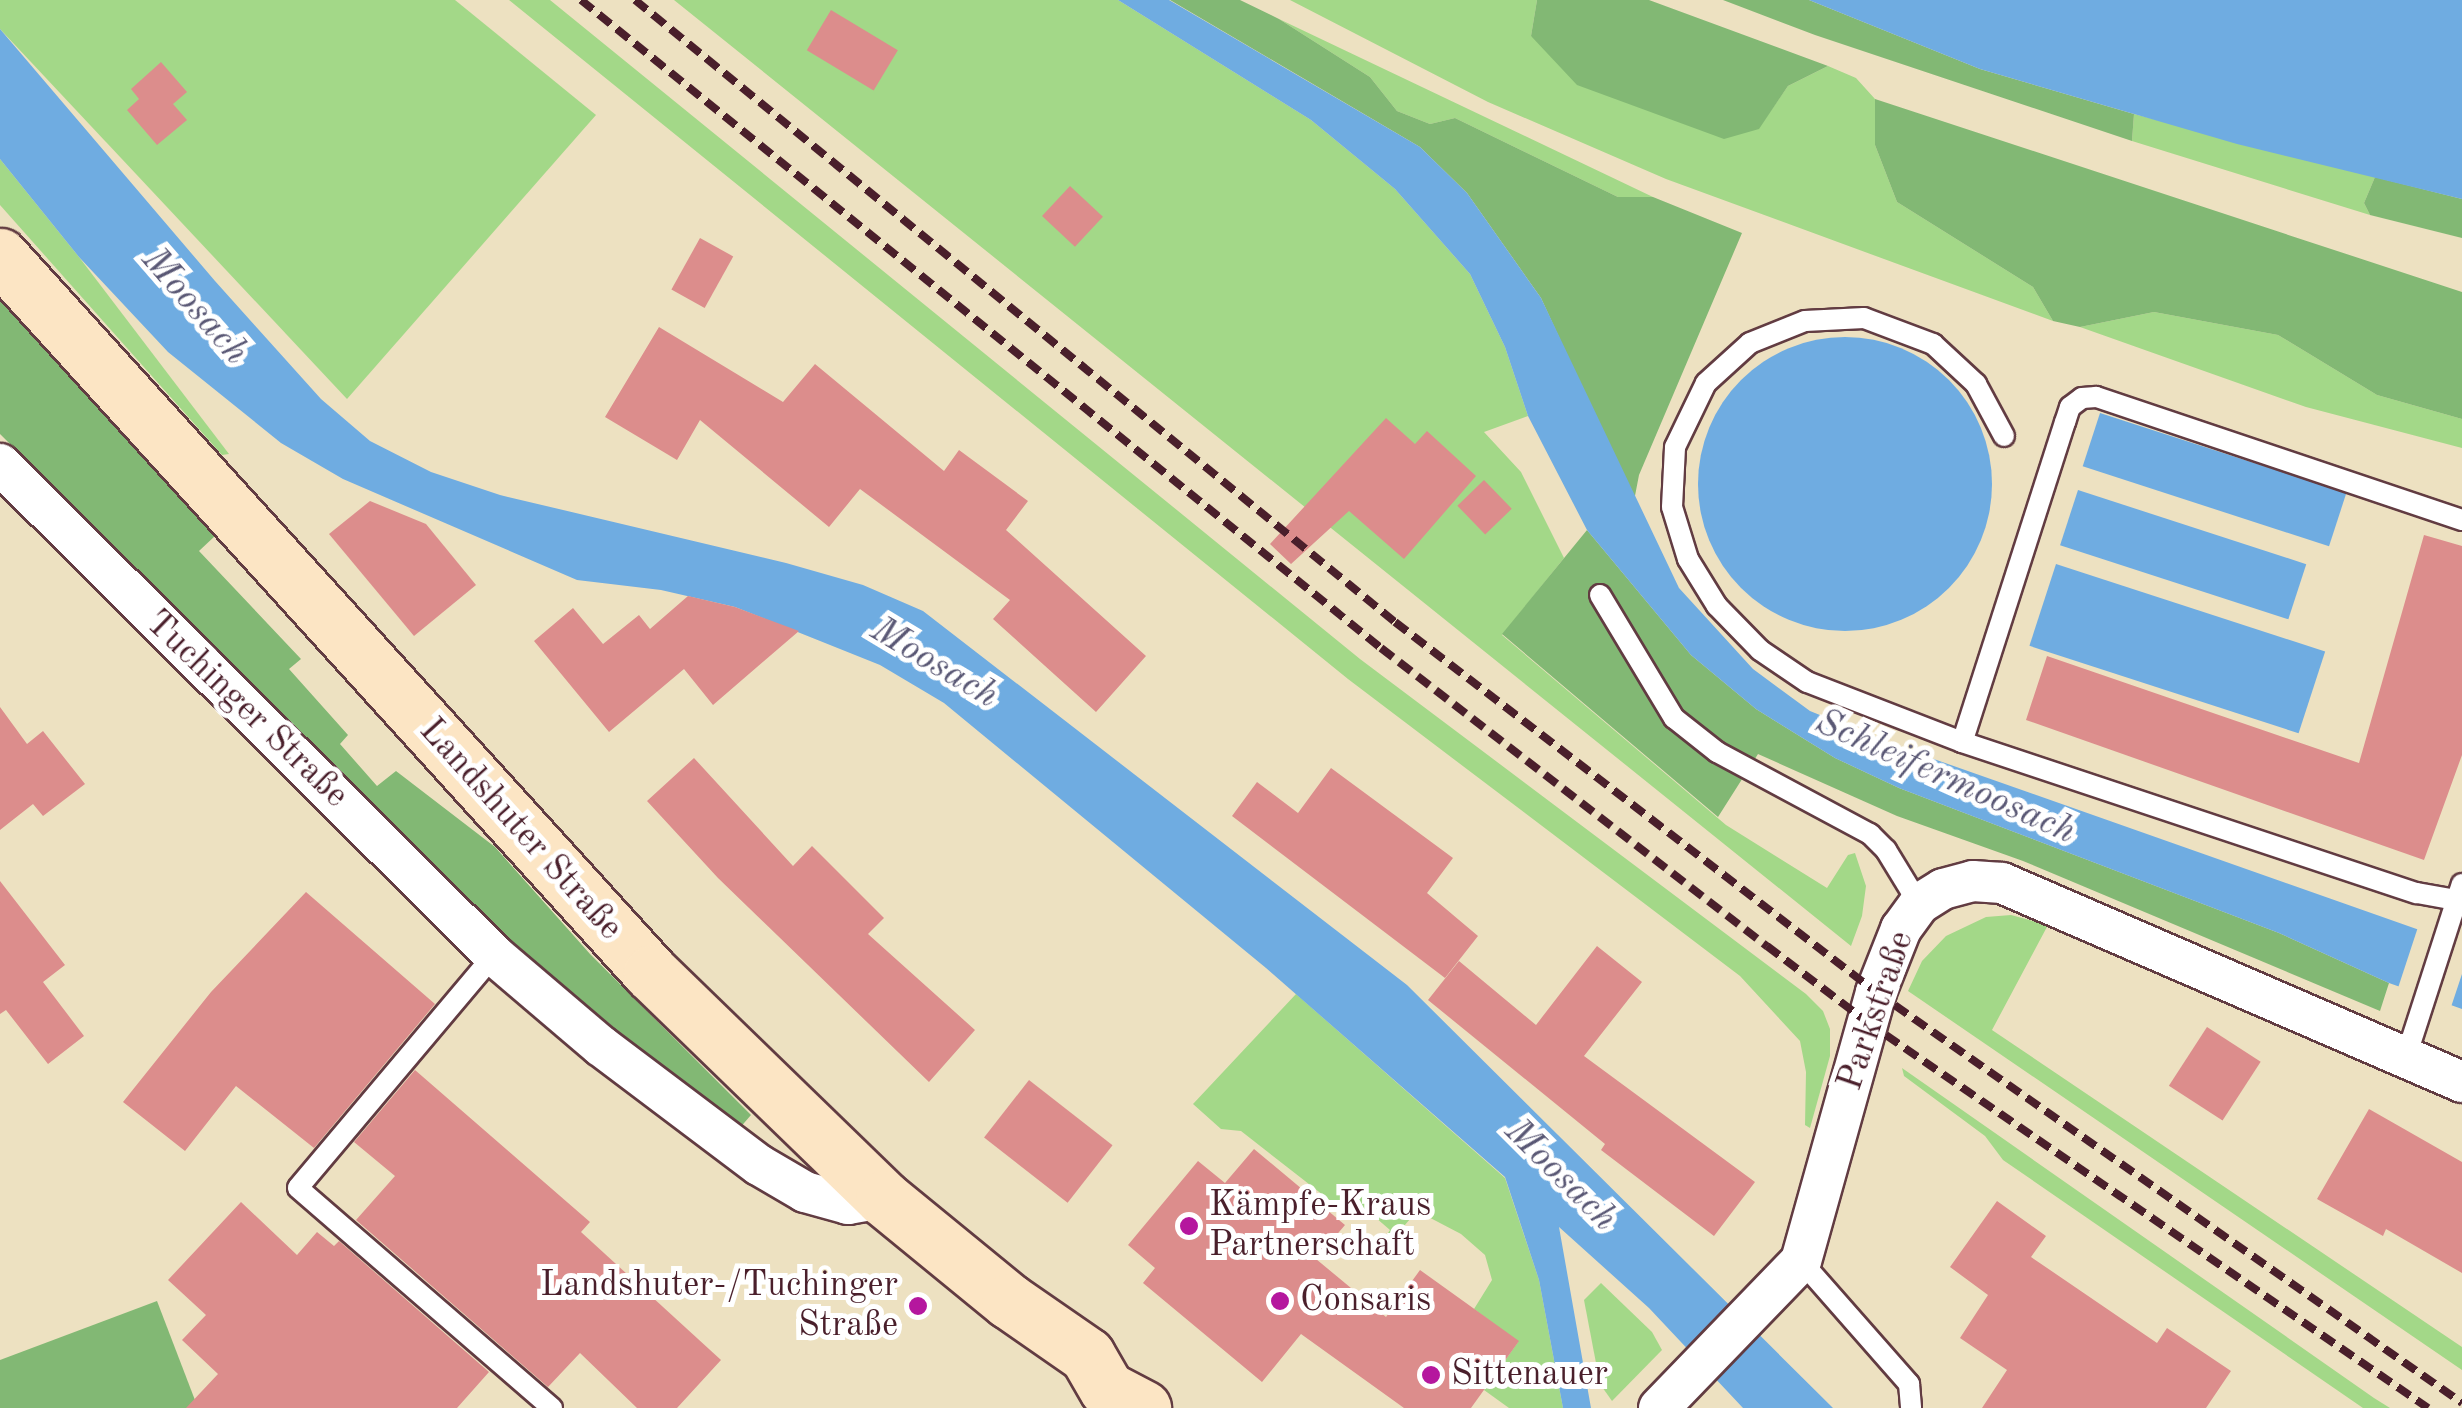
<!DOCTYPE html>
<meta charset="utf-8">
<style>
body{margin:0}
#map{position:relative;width:2462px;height:1408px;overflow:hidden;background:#ede1c1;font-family:"Old Standard TT",serif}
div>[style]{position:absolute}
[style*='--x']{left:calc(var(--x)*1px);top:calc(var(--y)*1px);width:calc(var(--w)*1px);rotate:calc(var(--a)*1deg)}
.green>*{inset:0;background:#a3d888}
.forest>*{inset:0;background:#82b874}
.water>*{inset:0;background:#6face1;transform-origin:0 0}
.round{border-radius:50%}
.pier>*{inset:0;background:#ede1c1}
.building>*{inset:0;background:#dc8d8c;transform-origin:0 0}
.roads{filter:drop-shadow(2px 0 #623c42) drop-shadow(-2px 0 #623c42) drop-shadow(0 2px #623c42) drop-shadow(0 -2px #623c42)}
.lane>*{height:20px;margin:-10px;padding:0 10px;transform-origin:10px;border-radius:10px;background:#fff}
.street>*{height:40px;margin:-20px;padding:0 20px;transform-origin:20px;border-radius:20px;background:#fff}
.secondary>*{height:55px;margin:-27.5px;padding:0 27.5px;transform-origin:27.5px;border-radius:27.5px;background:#fce5c4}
.rail>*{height:8px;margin-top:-4px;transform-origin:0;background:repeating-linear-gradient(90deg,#4a1f2b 0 15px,transparent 0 23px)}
.dots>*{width:28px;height:28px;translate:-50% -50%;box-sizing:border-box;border:5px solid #fff;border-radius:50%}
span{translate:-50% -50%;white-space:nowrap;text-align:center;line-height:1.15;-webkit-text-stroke:10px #fff;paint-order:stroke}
.street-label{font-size:35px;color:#4a1f2b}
.poi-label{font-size:35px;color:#4a1f2b}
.left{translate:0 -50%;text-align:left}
.right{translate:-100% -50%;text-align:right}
.water-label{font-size:38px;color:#595774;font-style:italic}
</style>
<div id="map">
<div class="green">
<i style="clip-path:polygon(0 0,455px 0,596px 115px,347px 399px,0 29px)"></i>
<i style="clip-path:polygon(509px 0,550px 0,1360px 659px,1806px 994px,1823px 1011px,1830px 1029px,1830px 1056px,1810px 1128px,1805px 1125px,1806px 1072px,1800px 1041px,1740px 976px,1348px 679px)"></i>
<i style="clip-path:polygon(674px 0,1118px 0,1311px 120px,1395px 189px,1470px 274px,1505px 347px,1528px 416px,1484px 432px,1521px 472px,1564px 558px,1502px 635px,1726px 825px,1827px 888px,1848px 855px,1855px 853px,1866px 886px,1862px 916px,1851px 946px)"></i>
<i style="clip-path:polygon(1290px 0,1537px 0,1531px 36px,1758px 129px,1788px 86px,1828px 66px,1856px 78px,1875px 99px,1875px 145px,1897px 202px,2033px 287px,2053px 321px,1666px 179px,1488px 102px)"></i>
<i style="clip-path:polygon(1279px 19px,1653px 197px,1618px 197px,1455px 118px,1430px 124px,1397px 111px,1370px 77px)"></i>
<i style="clip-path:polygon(2134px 114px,2375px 177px,2364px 203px,2370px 215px,2132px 141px)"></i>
<i style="clip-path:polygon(0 159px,79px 257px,229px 454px,222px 455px,0 205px)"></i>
<i style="clip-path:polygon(2154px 312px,2278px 335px,2377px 395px,2462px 419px,2462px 448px,2306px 407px,2080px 327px)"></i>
<i style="clip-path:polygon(2011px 915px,2048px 925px,1992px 1030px,2462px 1347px,2462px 1370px,1908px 991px,1922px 961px,1946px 936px,1986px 917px)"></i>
<i style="clip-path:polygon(1296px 994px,1505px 1178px,1539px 1280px,1563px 1408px,1509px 1408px,1484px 1390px,1518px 1342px,1474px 1309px,1492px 1280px,1485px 1255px,1461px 1234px,1417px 1211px,1385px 1248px,1382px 1242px,1390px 1230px,1368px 1211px,1332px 1202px,1241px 1131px,1221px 1129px,1193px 1104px)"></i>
<i style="clip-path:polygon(1902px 1068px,2374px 1398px,2390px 1408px,2363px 1408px,2003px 1160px,1985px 1136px,1904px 1076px)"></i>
<i style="clip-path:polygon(1601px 1283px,1652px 1332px,1662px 1350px,1612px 1401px,1600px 1384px,1584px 1300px)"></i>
</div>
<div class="forest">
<i style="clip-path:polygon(1170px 0,1240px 0,1279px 19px,1370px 77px,1397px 111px,1430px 124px,1455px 118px,1618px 197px,1653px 197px,1742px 233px,1639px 475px,1634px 501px,1541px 298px,1467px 193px,1420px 147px)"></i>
<i style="clip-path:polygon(1537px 0,1649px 0,1828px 66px,1788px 86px,1759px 129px,1724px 139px,1577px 85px,1531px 36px)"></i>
<i style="clip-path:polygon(1723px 0,1809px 0,1980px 69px,2134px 114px,2132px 141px,1815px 35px)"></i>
<i style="clip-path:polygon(1875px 99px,2462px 292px,2462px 419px,2377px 395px,2278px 335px,2154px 312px,2080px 327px,2053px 321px,2033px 287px,1897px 202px,1875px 145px)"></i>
<i style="clip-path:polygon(2375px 177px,2462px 199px,2462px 238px,2370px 215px,2364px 203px)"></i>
<i style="clip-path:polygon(0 295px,216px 535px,199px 551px,301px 659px,289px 669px,348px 735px,340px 744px,377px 786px,396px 771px,495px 847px,590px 954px,751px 1115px,738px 1130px,510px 942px,0 434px)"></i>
<i style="clip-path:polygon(1587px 530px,1691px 655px,1756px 709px,1835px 758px,1899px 788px,2279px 933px,2389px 983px,2380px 1011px,2023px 861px,1897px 816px,1758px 754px,1718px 817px,1502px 634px)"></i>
<i style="clip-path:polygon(157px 1301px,198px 1408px,0 1408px,0 1360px)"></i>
</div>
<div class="water">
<i style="clip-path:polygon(1118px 0,1169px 0,1420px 147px,1467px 193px,1541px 298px,1679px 588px,1753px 669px,1810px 711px,1894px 745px,2462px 945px,2462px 1009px,2389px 983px,2279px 933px,1899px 788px,1835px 758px,1756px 709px,1691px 655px,1587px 530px,1528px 416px,1505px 347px,1470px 274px,1395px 189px,1311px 120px)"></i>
<i style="clip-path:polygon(1809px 0,2462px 0,2462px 199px,2237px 144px,1980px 69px)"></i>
<i style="clip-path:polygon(0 29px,215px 281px,321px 399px,370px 441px,431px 472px,500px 495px,786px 563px,863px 585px,923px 611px,1407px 985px,1833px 1408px,1743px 1408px,1649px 1308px,1559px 1227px,1591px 1408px,1563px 1408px,1539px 1280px,1505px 1177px,1266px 968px,944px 703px,880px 665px,735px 607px,661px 590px,577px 580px,343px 479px,281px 443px,168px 352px,79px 257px,0 159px)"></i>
<i class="round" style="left:1698px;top:337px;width:294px;height:294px"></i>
<i style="left:2100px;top:413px;width:259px;height:56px;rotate:18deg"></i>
<i style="left:2078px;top:490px;width:240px;height:58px;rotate:18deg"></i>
<i style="left:2056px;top:564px;width:283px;height:86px;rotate:18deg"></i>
</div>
<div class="pier">
<i style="clip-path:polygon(2418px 927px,2462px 941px,2462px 974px,2450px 1010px,2397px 991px)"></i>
</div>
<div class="building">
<i style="left:831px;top:10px;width:78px;height:47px;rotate:31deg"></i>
<i style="clip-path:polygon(161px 62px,187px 92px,173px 104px,187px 120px,157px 145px,127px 110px,139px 99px,131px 89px)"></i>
<i style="left:1070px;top:186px;width:45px;height:41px;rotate:43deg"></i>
<i style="left:700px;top:238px;width:38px;height:59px;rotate:29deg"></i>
<i style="clip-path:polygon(659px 327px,783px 402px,815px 364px,944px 471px,959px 450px,1028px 501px,1006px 530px,1146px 656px,1096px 712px,993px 619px,1010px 600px,860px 489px,829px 527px,700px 420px,677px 460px,605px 417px)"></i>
<i style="clip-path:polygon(1386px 418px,1415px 444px,1427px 431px,1476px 476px,1404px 559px,1349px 511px,1291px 564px,1270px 544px)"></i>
<i style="left:1484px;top:480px;width:40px;height:37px;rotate:46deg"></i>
<i style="clip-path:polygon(370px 501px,426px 524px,476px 585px,414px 636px,329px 534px)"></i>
<i style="clip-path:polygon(2424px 535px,2462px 546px,2462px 755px,2424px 860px,2026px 720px,2047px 656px,2359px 763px)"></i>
<i style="clip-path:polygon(688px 596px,735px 607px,799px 631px,713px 705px,684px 669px,609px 732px,534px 641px,573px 608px,603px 644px,639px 615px,650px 629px)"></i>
<i style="clip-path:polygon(0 707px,27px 744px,43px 731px,85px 784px,43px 816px,33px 804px,0 830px)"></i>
<i style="clip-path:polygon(694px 758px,793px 866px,812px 846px,884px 918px,868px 934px,975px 1030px,929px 1082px,718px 878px,647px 801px)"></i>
<i style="clip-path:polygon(1331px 768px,1453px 858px,1427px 893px,1478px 936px,1445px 978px,1232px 816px,1257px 782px,1298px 813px)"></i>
<i style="clip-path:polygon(0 881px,65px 965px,43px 982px,84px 1036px,48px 1064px,6px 1010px,0 1014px)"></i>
<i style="clip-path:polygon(306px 892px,435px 1004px,314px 1148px,236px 1086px,185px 1151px,123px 1102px,211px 992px)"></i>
<i style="clip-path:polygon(1597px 946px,1642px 982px,1584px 1056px,1755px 1182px,1714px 1236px,1601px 1150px,1605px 1144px,1428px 1000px,1459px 961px,1536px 1025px)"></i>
<i style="left:2207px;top:1027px;width:64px;height:70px;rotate:33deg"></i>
<i style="clip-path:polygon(415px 1070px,590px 1222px,581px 1232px,721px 1360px,677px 1408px,637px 1408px,580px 1353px,548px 1387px,356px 1220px,395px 1176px,354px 1142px)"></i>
<i style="left:1029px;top:1080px;width:106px;height:73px;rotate:38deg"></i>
<i style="clip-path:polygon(2369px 1109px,2462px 1162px,2462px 1273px,2386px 1229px,2383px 1236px,2317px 1199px)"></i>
<i style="clip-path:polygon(1254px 1149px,1345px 1225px,1316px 1259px,1386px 1317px,1420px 1270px,1519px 1341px,1471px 1408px,1404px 1408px,1301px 1334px,1262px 1382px,1143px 1283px,1155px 1268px,1128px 1245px,1198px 1161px,1225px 1183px)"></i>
<i style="clip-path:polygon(1997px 1201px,2046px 1236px,2031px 1257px,2157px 1343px,2167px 1328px,2231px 1371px,2206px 1408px,1982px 1408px,2007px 1370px,1960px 1338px,1988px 1295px,1950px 1267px)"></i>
<i style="clip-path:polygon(241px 1202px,297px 1255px,317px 1232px,334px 1246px,339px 1241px,489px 1372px,457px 1408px,186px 1408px,218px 1374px,182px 1340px,206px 1315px,168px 1280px)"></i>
</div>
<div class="roads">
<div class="lane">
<i style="--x:2462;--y:520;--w:386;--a:-161.4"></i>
<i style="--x:2096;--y:397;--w:14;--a:176"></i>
<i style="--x:2082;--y:398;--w:15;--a:143"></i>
<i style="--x:2070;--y:407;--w:16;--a:108"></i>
<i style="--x:2065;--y:422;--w:336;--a:107.8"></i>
<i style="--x:1962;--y:742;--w:479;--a:18.4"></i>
<i style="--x:2417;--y:893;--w:46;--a:10.1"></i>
<i style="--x:1600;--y:595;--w:144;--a:59"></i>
<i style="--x:1674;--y:718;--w:55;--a:38.3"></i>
<i style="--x:1717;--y:752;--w:174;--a:28.2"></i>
<i style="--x:1870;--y:834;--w:23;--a:45"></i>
<i style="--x:1886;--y:850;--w:63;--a:58.6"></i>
<i style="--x:1962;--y:742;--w:166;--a:-158.8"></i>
<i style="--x:1807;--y:682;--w:57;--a:-145.8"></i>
<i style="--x:1760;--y:650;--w:62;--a:-134.3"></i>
<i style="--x:1717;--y:606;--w:55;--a:-121.7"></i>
<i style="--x:1688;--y:559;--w:54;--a:-107.1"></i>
<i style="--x:1672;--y:507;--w:60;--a:-87.1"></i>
<i style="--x:1675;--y:447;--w:71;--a:-64.2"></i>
<i style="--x:1706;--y:383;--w:59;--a:-42.3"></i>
<i style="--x:1750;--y:343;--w:59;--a:-21.8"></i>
<i style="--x:1805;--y:321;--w:59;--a:-2.9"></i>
<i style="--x:1864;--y:318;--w:74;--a:20.6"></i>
<i style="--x:1933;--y:344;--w:59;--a:42.9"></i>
<i style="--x:1976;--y:384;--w:59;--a:61.7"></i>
<i style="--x:494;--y:955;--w:304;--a:130.1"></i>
<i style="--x:298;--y:1188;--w:336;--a:40.9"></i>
<i style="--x:2405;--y:1060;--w:185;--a:-72.1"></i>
<i style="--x:1801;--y:1261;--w:164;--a:48.7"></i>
<i style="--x:1909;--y:1384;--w:24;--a:85"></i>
</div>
<div class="street">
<i style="--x:0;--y:464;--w:697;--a:44.83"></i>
<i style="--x:494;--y:955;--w:140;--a:40.4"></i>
<i style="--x:601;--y:1046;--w:198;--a:37"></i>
<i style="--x:759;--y:1165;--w:53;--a:30.4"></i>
<i style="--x:805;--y:1192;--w:45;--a:15.6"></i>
<i style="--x:848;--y:1204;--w:36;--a:-10"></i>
<i style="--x:1659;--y:1408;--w:204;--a:-46"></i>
<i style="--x:1801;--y:1261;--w:279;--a:-74.4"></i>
<i style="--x:1876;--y:992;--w:68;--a:-68.4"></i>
<i style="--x:1901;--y:929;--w:31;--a:-54"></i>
<i style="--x:1919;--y:904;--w:28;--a:-32"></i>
<i style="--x:1943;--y:889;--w:31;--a:-15"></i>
<i style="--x:1973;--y:881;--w:29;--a:4"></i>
<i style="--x:2002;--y:883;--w:501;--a:23.39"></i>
</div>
<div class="secondary">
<i style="--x:0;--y:256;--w:968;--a:47.76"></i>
<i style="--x:651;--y:973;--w:323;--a:44.1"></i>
<i style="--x:883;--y:1198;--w:163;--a:39.3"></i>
<i style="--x:1009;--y:1301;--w:95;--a:34.7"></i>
<i style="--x:1087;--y:1355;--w:39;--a:60"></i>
<i style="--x:1107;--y:1389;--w:41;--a:27.8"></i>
</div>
</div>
<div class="rail">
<i style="--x:581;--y:0;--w:1030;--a:39.01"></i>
<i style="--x:1381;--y:648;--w:488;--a:37.7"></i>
<i style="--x:1767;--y:946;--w:126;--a:37.2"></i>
<i style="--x:1867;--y:1022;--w:681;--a:34.53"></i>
<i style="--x:635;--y:0;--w:982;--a:39.3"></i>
<i style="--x:1395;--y:622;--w:607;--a:37.57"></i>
<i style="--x:1876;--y:992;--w:716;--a:35.04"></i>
</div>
<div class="dots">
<i style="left:1189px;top:1226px;background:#b5179e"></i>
<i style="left:1280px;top:1301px;background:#b5179e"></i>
<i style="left:918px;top:1306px;background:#b5179e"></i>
<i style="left:1431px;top:1375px;background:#b5179e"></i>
</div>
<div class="street-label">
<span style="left:246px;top:710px;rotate:44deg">Tuchinger Straße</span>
<span style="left:520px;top:830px;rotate:48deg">Landshuter Straße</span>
<span style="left:1877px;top:1011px;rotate:-71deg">Parkstraße</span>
</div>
<div class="poi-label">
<span class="left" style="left:1209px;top:1226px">Kämpfe-Kraus<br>Partnerschaft</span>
<span class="right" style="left:898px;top:1306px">Landshuter-/Tuchinger<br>Straße</span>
<span class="left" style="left:1300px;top:1301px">Consaris</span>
<span class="left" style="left:1451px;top:1375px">Sittenauer</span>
</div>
<div class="water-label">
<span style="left:194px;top:307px;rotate:49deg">Moosach</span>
<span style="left:934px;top:664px;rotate:31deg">Moosach</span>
<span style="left:1945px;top:778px;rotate:24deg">Schleifermoosach</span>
<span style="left:1560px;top:1176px;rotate:45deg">Moosach</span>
</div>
</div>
